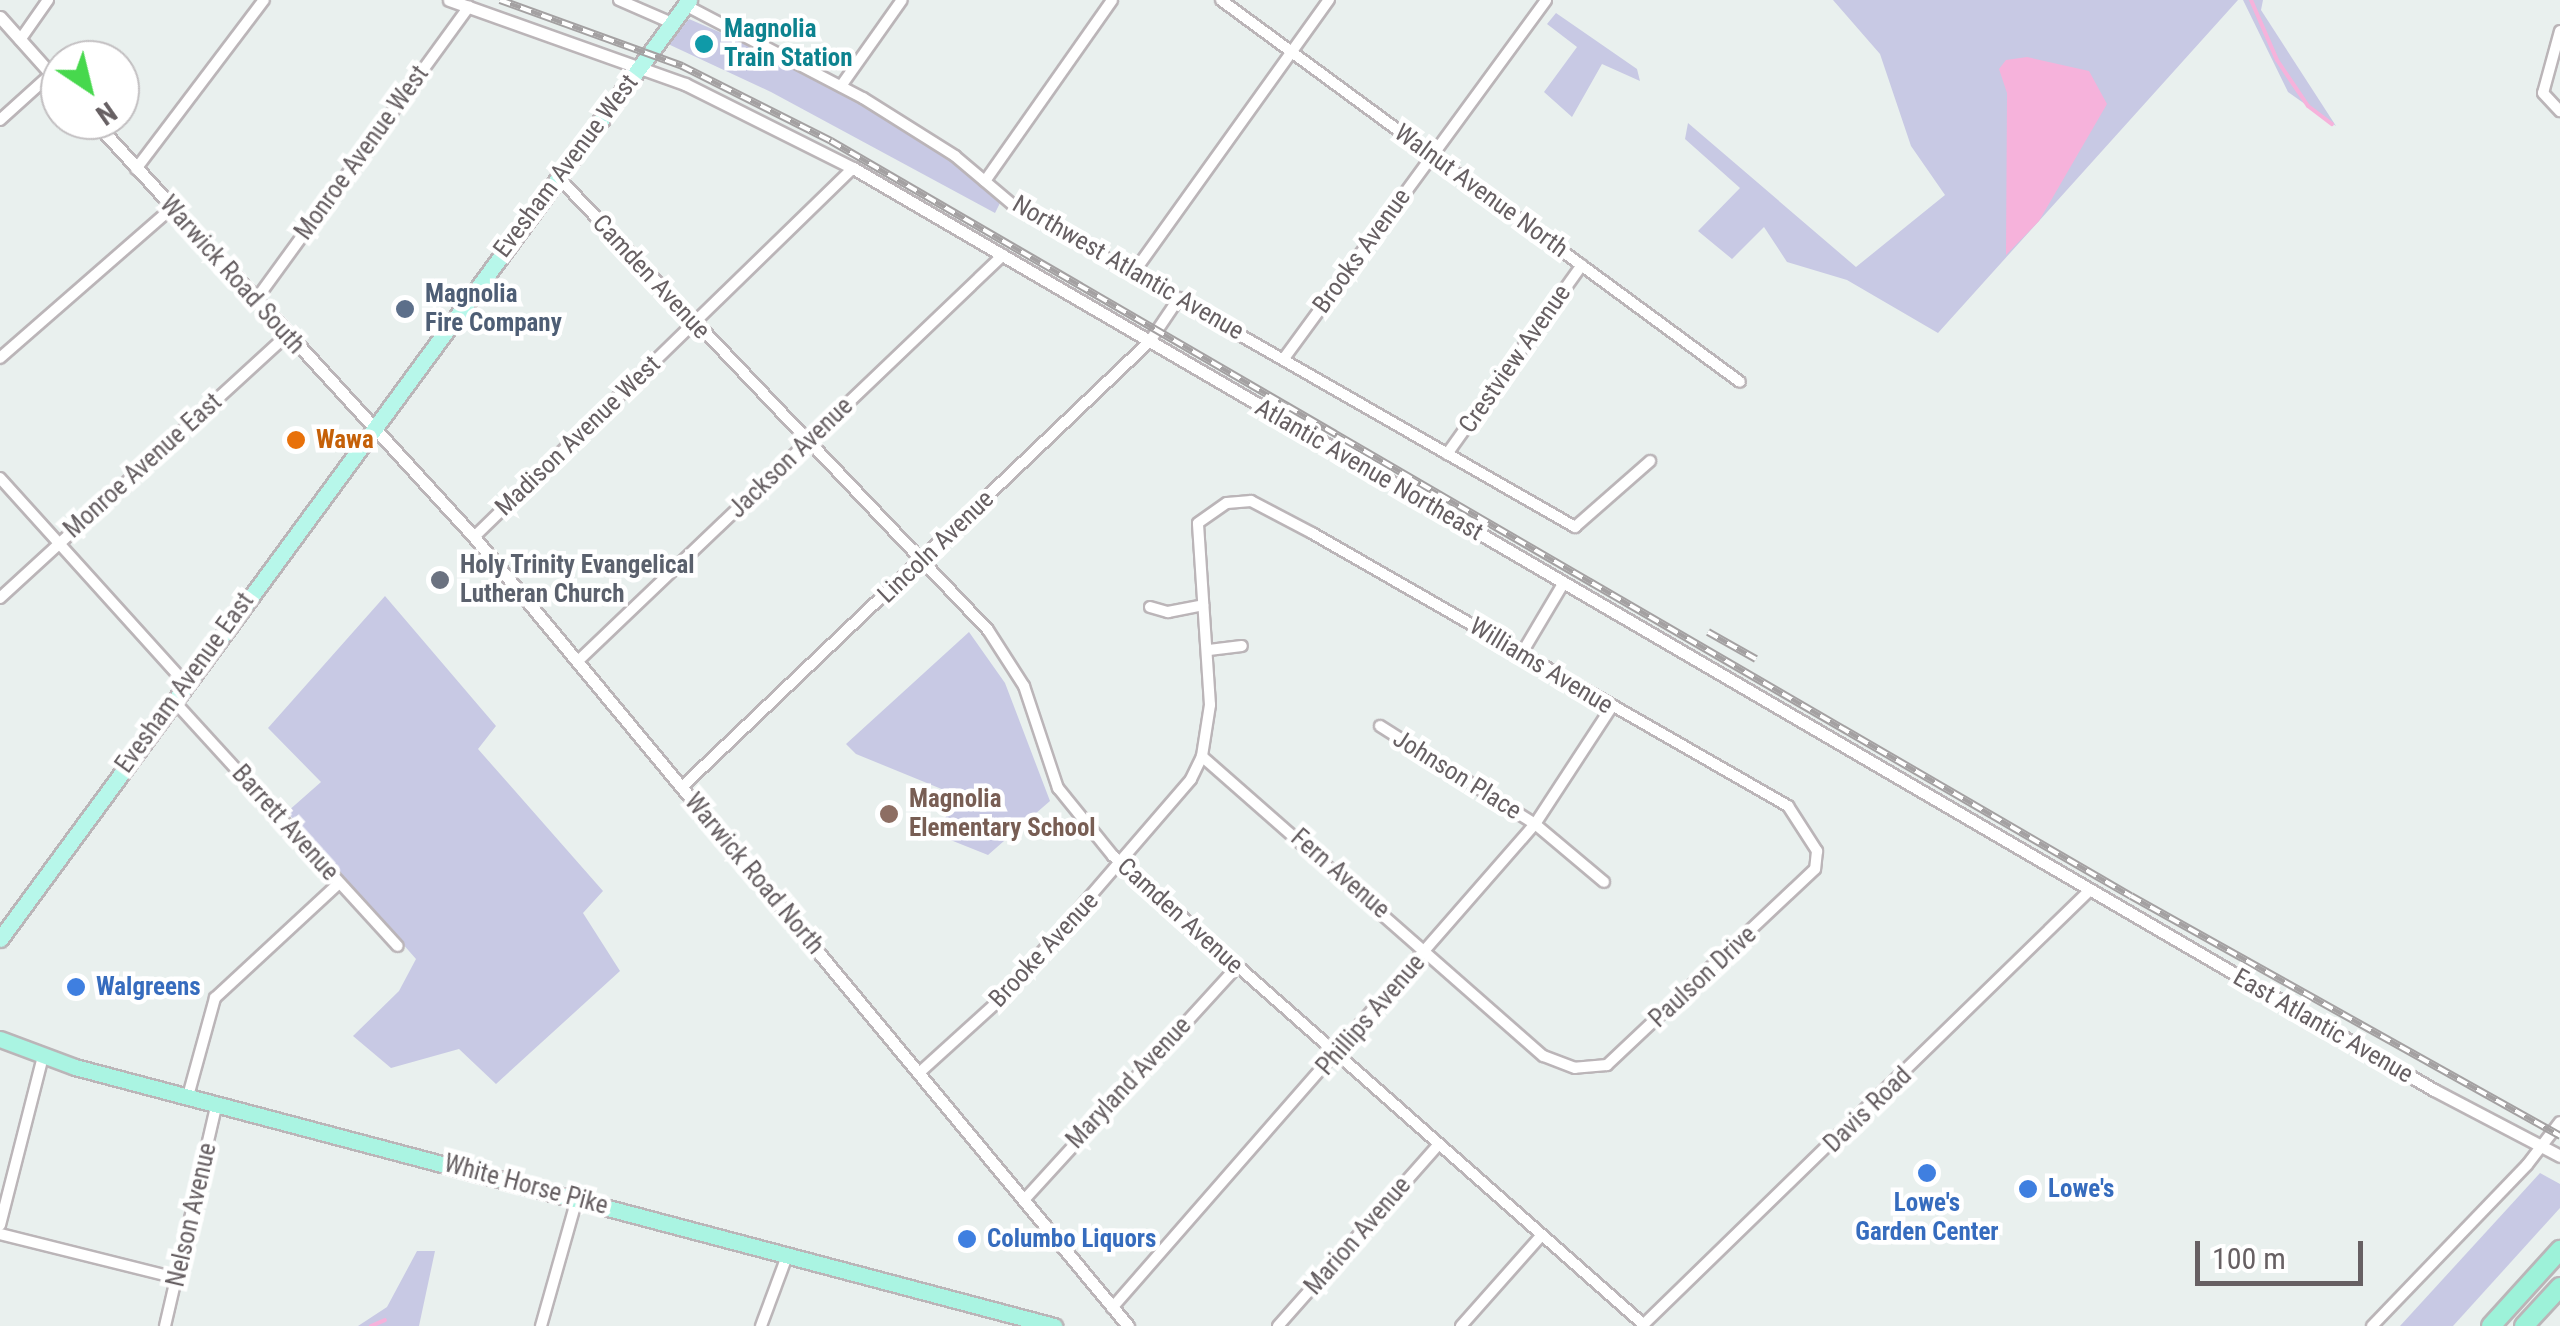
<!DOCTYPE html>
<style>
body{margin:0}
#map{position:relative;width:2560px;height:1326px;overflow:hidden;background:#e9f0ee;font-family:"Roboto Condensed",sans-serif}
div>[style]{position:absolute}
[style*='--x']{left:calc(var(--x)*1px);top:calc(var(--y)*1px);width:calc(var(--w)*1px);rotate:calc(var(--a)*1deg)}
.green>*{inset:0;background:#c8c9e4}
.water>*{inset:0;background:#f6b2db}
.stream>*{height:4px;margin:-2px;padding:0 2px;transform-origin:2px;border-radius:2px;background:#f6b2db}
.roads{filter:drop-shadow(2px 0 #bbb5b8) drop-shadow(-2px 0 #bbb5b8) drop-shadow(0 2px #bbb5b8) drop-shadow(0 -2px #bbb5b8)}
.minor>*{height:10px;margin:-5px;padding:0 5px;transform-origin:5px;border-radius:5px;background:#fff}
.tertiary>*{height:11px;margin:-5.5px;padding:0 5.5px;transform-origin:5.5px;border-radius:5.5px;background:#fff}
.primary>*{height:15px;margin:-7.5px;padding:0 7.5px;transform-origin:7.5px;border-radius:7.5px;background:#b7f7ea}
.trunk>*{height:15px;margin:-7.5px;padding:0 7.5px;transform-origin:7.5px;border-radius:7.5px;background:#aaf4e2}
.motorway>*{height:18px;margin:-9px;padding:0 9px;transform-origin:9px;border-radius:9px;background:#9df2d9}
.rail>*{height:8px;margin-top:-4px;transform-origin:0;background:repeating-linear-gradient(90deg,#fff 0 11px,#a4a1a2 0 22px);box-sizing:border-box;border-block:2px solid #a4a1a2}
.dots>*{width:28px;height:28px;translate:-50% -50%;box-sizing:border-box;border:5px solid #fff;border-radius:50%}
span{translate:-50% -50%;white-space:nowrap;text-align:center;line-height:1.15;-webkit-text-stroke:9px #fff;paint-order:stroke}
.culture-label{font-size:25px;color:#0d838f;font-weight:700}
.left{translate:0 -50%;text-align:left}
.street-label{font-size:25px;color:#676063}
.service-label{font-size:25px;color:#4e5e75;font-weight:700}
.food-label{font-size:25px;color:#c56008;font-weight:700}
.worship-label{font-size:25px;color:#5b616d;font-weight:700}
.education-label{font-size:25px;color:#785e54;font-weight:700}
.shop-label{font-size:25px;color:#366cbe;font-weight:700}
.north{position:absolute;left:40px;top:40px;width:100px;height:100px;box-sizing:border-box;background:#fff;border:2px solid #c2bfc1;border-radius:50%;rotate:145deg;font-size:28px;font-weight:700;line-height:40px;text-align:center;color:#676063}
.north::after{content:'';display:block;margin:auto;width:35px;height:45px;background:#47d84d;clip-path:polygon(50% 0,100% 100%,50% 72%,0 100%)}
.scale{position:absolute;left:2195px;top:1241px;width:168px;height:45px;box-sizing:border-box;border:5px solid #676063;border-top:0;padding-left:12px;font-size:30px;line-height:35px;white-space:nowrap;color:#676063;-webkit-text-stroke:8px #fff;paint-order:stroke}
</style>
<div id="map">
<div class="green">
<i style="clip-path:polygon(1833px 0,2238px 0,1938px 333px,1847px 280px,1787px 262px,1764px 227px,1732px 259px,1698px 231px,1740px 188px,1685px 139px,1688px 123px,1856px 267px,1945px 195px,1911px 146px,1880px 54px)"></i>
<i style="clip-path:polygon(2243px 0,2263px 0,2261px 10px,2336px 126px,2288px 92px)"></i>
<i style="clip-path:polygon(1556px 13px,1637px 69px,1640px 81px,1602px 64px,1572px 117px,1544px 92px,1577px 47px,1547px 24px)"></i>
<i style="clip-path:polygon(689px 19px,780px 58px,917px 134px,976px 177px,1000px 203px,995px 213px,771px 92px,668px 44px)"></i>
<i style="clip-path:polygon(385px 596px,496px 726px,478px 749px,603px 891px,583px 913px,620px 971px,496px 1084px,459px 1049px,391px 1068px,353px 1036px,399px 991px,416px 959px,287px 812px,321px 782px,268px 728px)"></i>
<i style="clip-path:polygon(969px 632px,1005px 683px,1050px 801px,988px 855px,938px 835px,950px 807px,944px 804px,944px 790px,856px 754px,846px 744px)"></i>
<i style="clip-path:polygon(2540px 1173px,2560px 1184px,2560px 1208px,2453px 1326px,2400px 1326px)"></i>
<i style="clip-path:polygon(417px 1251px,435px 1251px,419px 1326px,358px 1326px,387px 1307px)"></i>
</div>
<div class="water">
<i style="clip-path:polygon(2027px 57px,2089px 71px,2107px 104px,2039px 221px,2006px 255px,2007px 93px,1999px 69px,2006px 60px)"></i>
</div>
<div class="stream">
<i style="--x:2251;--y:0;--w:65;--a:66.6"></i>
<i style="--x:2277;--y:60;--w:55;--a:56"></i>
<i style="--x:2308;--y:106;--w:30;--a:37"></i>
<i style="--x:371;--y:1326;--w:15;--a:-23"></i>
</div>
<div class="roads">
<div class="minor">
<i style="--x:619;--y:0;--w:58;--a:23.5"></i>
<i style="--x:1221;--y:0;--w:644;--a:36.35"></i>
<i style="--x:685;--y:5;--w:201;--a:27.6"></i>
<i style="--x:863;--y:98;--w:109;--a:32.2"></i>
<i style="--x:955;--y:156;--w:76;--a:40.2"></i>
<i style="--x:1013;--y:205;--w:648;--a:29.81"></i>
<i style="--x:1575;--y:527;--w:100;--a:-41.3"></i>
<i style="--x:2560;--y:31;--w:64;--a:105.3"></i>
<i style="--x:2543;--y:93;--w:25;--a:47"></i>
<i style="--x:20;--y:40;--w:49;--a:-55"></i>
<i style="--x:841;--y:86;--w:105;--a:-54.7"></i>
<i style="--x:0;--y:120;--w:69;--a:-42"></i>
<i style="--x:136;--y:169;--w:212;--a:-52.9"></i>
<i style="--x:557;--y:176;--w:626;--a:46.49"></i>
<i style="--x:988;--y:630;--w:67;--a:57.3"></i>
<i style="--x:1024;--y:686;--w:108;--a:71.6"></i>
<i style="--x:1058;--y:788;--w:87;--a:51"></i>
<i style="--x:1113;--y:856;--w:708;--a:41.45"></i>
<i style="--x:985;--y:181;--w:221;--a:-54.9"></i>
<i style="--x:1134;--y:272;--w:335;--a:-54.4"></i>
<i style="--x:255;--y:301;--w:364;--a:-54"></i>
<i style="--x:1285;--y:357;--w:442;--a:-53.8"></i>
<i style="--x:0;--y:358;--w:228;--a:-41.1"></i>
<i style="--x:1447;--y:454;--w:232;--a:-54.5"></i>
<i style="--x:0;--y:478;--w:276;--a:47.9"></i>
<i style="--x:474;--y:537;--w:529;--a:-44.23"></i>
<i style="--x:0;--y:598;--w:389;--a:-42.5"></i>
<i style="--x:1150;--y:607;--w:19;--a:16"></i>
<i style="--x:1168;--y:612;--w:36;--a:-11"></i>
<i style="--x:1209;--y:650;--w:33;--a:-7"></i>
<i style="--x:1522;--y:653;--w:80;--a:-59.3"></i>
<i style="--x:578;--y:661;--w:588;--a:-43.69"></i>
<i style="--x:173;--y:700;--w:333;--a:47.6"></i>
<i style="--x:1380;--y:726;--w:183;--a:32.3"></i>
<i style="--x:1535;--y:824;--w:90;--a:40"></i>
<i style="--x:682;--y:787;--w:646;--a:-43.62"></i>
<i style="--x:1150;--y:341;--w:52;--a:-56"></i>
<i style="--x:919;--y:1073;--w:115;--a:-42.2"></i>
<i style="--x:1004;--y:996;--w:286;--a:-49.2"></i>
<i style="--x:1191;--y:779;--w:25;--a:-64"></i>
<i style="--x:1202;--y:756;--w:52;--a:-81.1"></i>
<i style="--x:1210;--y:705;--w:182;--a:-93.8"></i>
<i style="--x:1198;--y:523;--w:35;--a:-35"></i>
<i style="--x:1227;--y:503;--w:24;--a:-5"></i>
<i style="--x:1251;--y:501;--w:69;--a:27.7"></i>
<i style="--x:1312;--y:533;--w:549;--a:29.84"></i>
<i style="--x:1788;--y:806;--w:54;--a:57.2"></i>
<i style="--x:1817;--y:851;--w:18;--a:96"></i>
<i style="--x:1815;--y:869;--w:286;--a:136.7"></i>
<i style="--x:1607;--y:1065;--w:32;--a:175"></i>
<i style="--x:1575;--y:1068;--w:34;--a:-159"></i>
<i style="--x:1543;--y:1056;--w:454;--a:-138.7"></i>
<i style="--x:188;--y:1096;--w:102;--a:-74.6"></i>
<i style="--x:215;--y:998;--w:169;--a:-42.8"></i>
<i style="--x:1024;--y:1200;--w:314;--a:-47.6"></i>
<i style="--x:0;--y:1225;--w:174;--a:-75.7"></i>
<i style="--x:0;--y:1234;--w:182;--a:14"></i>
<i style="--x:1112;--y:1308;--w:643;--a:-48.85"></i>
<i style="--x:1535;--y:824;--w:139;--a:-56.8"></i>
<i style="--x:165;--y:1326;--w:229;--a:-76.9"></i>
<i style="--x:541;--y:1326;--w:132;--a:-74.2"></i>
<i style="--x:761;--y:1326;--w:75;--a:-69.6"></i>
<i style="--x:1278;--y:1326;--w:240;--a:-48.5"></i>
<i style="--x:1461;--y:1326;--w:119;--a:-48.4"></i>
<i style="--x:1642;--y:1326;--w:625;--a:-44.22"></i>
<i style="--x:2372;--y:1326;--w:223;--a:-46.1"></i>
<i style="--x:2527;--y:1165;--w:54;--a:-52.5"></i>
</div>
<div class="tertiary">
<i style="--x:449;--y:0;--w:251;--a:19.6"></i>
<i style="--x:685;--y:84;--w:188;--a:26.6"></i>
<i style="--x:853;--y:168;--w:1830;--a:30.25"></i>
<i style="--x:2434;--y:1090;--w:142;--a:27.6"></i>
<i style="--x:0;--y:17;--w:90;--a:48.2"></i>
<i style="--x:93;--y:120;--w:565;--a:47.58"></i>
<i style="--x:474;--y:537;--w:1025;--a:50.34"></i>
</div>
<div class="primary">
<i style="--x:0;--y:939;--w:1165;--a:-53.73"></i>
</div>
<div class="trunk">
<i style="--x:0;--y:1039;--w:80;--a:20.5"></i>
<i style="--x:75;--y:1067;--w:1013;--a:14.82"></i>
</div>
<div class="motorway">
<i style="--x:2491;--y:1326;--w:103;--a:-47.8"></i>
<i style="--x:2524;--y:1326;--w:53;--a:-47.3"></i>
</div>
</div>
<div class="rail">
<i style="--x:500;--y:0;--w:194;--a:19.9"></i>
<i style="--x:682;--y:66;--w:167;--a:26.7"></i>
<i style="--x:831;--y:141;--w:1503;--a:30.15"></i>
<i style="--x:2131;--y:896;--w:492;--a:29.2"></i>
<i style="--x:1708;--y:632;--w:55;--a:29.4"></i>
</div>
<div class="dots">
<i style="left:704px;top:44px;background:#0f9aa8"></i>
<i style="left:405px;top:309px;background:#5c6f8a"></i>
<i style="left:296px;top:440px;background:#e8710a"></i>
<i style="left:440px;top:580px;background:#6b7280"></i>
<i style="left:889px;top:814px;background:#8d6e63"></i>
<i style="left:76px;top:987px;background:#3f7fe0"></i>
<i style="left:1927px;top:1173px;background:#3f7fe0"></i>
<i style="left:2028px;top:1189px;background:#3f7fe0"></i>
<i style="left:967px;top:1239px;background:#3f7fe0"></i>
</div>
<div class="culture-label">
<span class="left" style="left:724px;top:44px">Magnolia<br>Train Station</span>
</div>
<div class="street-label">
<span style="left:362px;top:153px;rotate:-54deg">Monroe Avenue West</span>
<span style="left:566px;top:166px;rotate:-53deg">Evesham Avenue West</span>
<span style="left:1481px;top:191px;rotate:36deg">Walnut Avenue North</span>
<span style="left:1362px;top:251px;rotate:-54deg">Brooks Avenue</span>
<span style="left:1128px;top:268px;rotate:30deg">Northwest Atlantic Avenue</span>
<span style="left:232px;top:275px;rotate:48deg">Warwick Road South</span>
<span style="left:651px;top:277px;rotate:47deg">Camden Avenue</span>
<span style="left:1515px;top:359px;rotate:-55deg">Crestview Avenue</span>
<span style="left:578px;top:436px;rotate:-44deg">Madison Avenue West</span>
<span style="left:791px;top:458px;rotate:-44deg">Jackson Avenue</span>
<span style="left:143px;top:466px;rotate:-42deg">Monroe Avenue East</span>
<span style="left:1369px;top:470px;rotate:30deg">Atlantic Avenue Northeast</span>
<span style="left:936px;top:547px;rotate:-44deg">Lincoln Avenue</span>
<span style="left:1541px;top:666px;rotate:31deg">Williams Avenue</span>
<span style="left:185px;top:683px;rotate:-54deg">Evesham Avenue East</span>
<span style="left:1457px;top:775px;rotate:32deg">Johnson Place</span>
<span style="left:285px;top:823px;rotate:48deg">Barrett Avenue</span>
<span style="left:754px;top:874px;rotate:50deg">Warwick Road North</span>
<span style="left:1340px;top:874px;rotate:41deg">Fern Avenue</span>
<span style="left:1180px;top:916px;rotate:42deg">Camden Avenue</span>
<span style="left:1044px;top:950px;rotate:-47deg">Brooke Avenue</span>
<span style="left:1703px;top:977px;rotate:-43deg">Paulson Drive</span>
<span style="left:1371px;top:1015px;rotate:-49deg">Phillips Avenue</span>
<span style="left:2323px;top:1026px;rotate:30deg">East Atlantic Avenue</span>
<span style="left:1129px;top:1083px;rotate:-47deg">Maryland Avenue</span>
<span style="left:1868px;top:1110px;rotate:-44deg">Davis Road</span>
<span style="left:526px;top:1185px;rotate:15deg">White Horse Pike</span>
<span style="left:192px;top:1215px;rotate:-77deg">Nelson Avenue</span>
<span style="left:1358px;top:1236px;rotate:-49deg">Marion Avenue</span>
</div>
<div class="service-label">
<span class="left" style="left:425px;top:309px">Magnolia<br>Fire Company</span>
</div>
<div class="food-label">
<span class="left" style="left:316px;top:440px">Wawa</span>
</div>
<div class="worship-label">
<span class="left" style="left:460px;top:580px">Holy Trinity Evangelical<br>Lutheran Church</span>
</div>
<div class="education-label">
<span class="left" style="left:909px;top:814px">Magnolia<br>Elementary School</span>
</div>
<div class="shop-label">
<span class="left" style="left:96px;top:987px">Walgreens</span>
<span class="left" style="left:2048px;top:1189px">Lowe's</span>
<span style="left:1927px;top:1218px">Lowe's<br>Garden Center</span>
<span class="left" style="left:987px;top:1239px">Columbo Liquors</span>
</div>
<div class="north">N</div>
<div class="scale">100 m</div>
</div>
